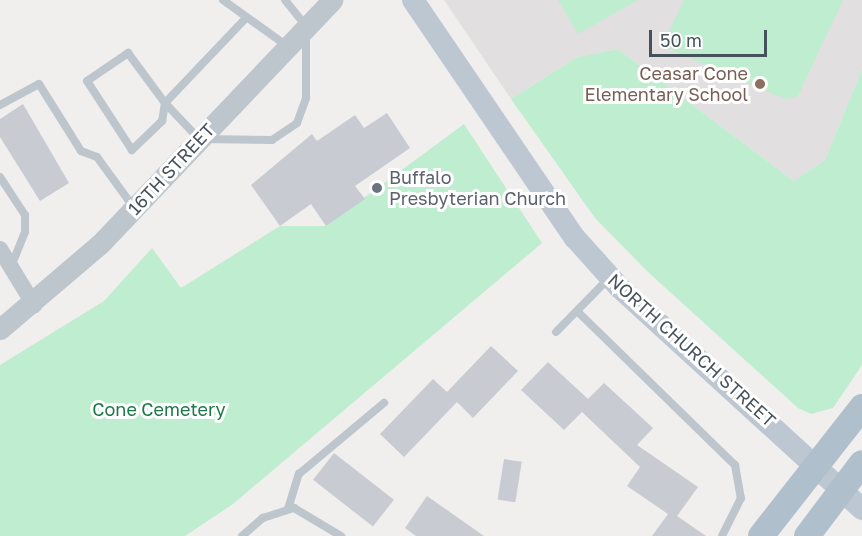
<!DOCTYPE html>
<style>
body{margin:0}
#map{position:relative;width:862px;height:536px;overflow:hidden;background:#f1eeee;font-family:"Golos Text",sans-serif}
div>[style]{position:absolute}
[style*='--x']{left:calc(var(--x)*1px);top:calc(var(--y)*1px);width:calc(var(--w)*1px);rotate:calc(var(--a)*1deg)}
.education>*{inset:0;background:#e2dfe0}
.green>*{inset:0;background:#bfedcf}
.building>*{inset:0;background:#c8cbd1;transform-origin:0 0}
.service>*{height:8px;margin:-4px;padding:0 4px;transform-origin:4px;border-radius:4px;background:#bdc6cd}
.minor>*{height:16px;margin:-8px;padding:0 8px;transform-origin:8px;border-radius:8px;background:#bdc6cd}
.tertiary>*{height:21px;margin:-10.5px;padding:0 10.5px;transform-origin:10.5px;border-radius:10.5px;background:#bdc6cd}
.secondary>*{height:22px;margin:-11px;padding:0 11px;transform-origin:11px;border-radius:11px;background:#bdc7d1}
.primary>*{height:26px;margin:-13px;padding:0 13px;transform-origin:13px;border-radius:13px;background:#afbfcc}
.dots>*{width:16px;height:16px;translate:-50% -50%;box-sizing:border-box;border:3px solid #fff;border-radius:50%}
span{translate:-50% -50%;white-space:nowrap;text-align:center;line-height:1.15;-webkit-text-stroke:6px #fff;paint-order:stroke}
.education-label{font-size:18px;color:#785e54}
.right{translate:-100% -50%;text-align:right}
.street-label{font-size:18px;color:#47525b}
.worship-label{font-size:18px;color:#5b616d}
.left{translate:0 -50%;text-align:left}
.park-label{font-size:18px;color:#1b7947}
.scale{position:absolute;left:649px;top:30px;width:118px;height:27px;box-sizing:border-box;border:3px solid #47525b;border-top:0;padding-left:8px;font-size:18px;line-height:21px;white-space:nowrap;color:#47525b;-webkit-text-stroke:4px #fff;paint-order:stroke}
</style>
<div id="map">
<div class="education">
<i style="clip-path:polygon(444px 0,862px 0,862px 69px,825px 160px,794px 181px,618px 49px,577px 57px,511px 99px)"></i>
</div>
<div class="green">
<i style="clip-path:polygon(558px 0,638px 0,578px 34px)"></i>
<i style="clip-path:polygon(684px 0,843px 0,798px 96px,785px 99px,662px 46px)"></i>
<i style="clip-path:polygon(618px 49px,794px 181px,825px 160px,862px 69px,862px 365px,833px 408px,811px 414px,798px 408px,648px 272px,595px 218px,511px 99px,577px 57px)"></i>
<i style="clip-path:polygon(464px 124px,542px 243px,233px 504px,185px 536px,0 536px,0 365px,104px 301px,152px 248px,181px 288px,280px 226px,326px 226px)"></i>
</div>
<div class="building">
<i style="clip-path:polygon(23px 104px,69px 183px,40px 201px,0 137px,0 119px)"></i>
<i style="clip-path:polygon(387px 113px,410px 148px,355px 186px,365px 199px,326px 226px,311px 204px,280px 226px,251px 185px,312px 134px,317px 141px,355px 115px,364px 128px)"></i>
<i style="clip-path:polygon(491px 346px,518px 371px,473px 418px,457px 402px,404px 457px,380px 434px,433px 379px,447px 392px)"></i>
<i style="clip-path:polygon(548px 362px,588px 399px,604px 383px,653px 428px,637px 445px,698px 487px,677px 516px,706px 536px,652px 536px,668px 514px,627px 486px,640px 467px,582px 412px,564px 430px,521px 390px)"></i>
<i style="left:334px;top:453px;width:76px;height:34px;rotate:38deg"></i>
<i style="left:504px;top:459px;width:18px;height:41px;rotate:9deg"></i>
<i style="clip-path:polygon(427px 496px,484px 536px,416px 536px,405px 528px)"></i>
</div>
<div class="service">
<i style="--x:223;--y:0;--w:79;--a:35.7"></i>
<i style="--x:245;--y:19;--w:116;--a:133.6"></i>
<i style="--x:165;--y:103;--w:18;--a:99"></i>
<i style="--x:162;--y:121;--w:42;--a:136"></i>
<i style="--x:132;--y:150;--w:82;--a:-123.1"></i>
<i style="--x:87;--y:81;--w:50;--a:-34.3"></i>
<i style="--x:128;--y:53;--w:62;--a:53.5"></i>
<i style="--x:165;--y:103;--w:50;--a:46.6"></i>
<i style="--x:199;--y:139;--w:73;--a:0.8"></i>
<i style="--x:272;--y:140;--w:30;--a:-34"></i>
<i style="--x:297;--y:123;--w:27;--a:-70"></i>
<i style="--x:306;--y:98;--w:72;--a:-90"></i>
<i style="--x:306;--y:26;--w:33;--a:-129"></i>
<i style="--x:0;--y:105;--w:44;--a:-28.3"></i>
<i style="--x:39;--y:84;--w:79;--a:57.9"></i>
<i style="--x:81;--y:151;--w:17;--a:21"></i>
<i style="--x:97;--y:157;--w:63;--a:54"></i>
<i style="--x:0;--y:177;--w:45;--a:56.7"></i>
<i style="--x:25;--y:215;--w:17;--a:90"></i>
<i style="--x:25;--y:232;--w:37;--a:112"></i>
<i style="--x:577;--y:311;--w:221;--a:44.3"></i>
<i style="--x:735;--y:465;--w:34;--a:80"></i>
<i style="--x:741;--y:498;--w:42;--a:116.6"></i>
<i style="--x:556;--y:332;--w:77;--a:-45.5"></i>
<i style="--x:288;--y:509;--w:37;--a:-73"></i>
<i style="--x:299;--y:474;--w:111;--a:-39.9"></i>
<i style="--x:242;--y:536;--w:28;--a:-41"></i>
<i style="--x:263;--y:518;--w:33;--a:-18"></i>
<i style="--x:294;--y:508;--w:55;--a:30.8"></i>
</div>
<div class="minor">
<i style="--x:0;--y:249;--w:66;--a:58.7"></i>
</div>
<div class="tertiary">
<i style="--x:0;--y:329;--w:131;--a:-40.4"></i>
<i style="--x:100;--y:244;--w:337;--a:-46.4"></i>
</div>
<div class="secondary">
<i style="--x:413;--y:0;--w:288;--a:55.8"></i>
<i style="--x:575;--y:238;--w:67;--a:48"></i>
<i style="--x:620;--y:288;--w:328;--a:42.4"></i>
</div>
<div class="primary">
<i style="--x:761;--y:536;--w:164;--a:-51.9"></i>
<i style="--x:807;--y:536;--w:91;--a:-53"></i>
</div>
<div class="dots">
<i style="left:760px;top:84px;background:#8d6e63"></i>
<i style="left:377px;top:188px;background:#6b7280"></i>
</div>
<div class="education-label">
<span class="right" style="left:748px;top:84px">Ceasar Cone<br>Elementary School</span>
</div>
<div class="street-label">
<span style="left:171px;top:169px;rotate:-47deg">16TH STREET</span>
<span style="left:692px;top:350px;rotate:42deg">NORTH CHURCH STREET</span>
</div>
<div class="worship-label">
<span class="left" style="left:389px;top:188px">Buffalo<br>Presbyterian Church</span>
</div>
<div class="park-label">
<span style="left:159px;top:409px">Cone Cemetery</span>
</div>
<div class="scale">50 m</div>
</div>
